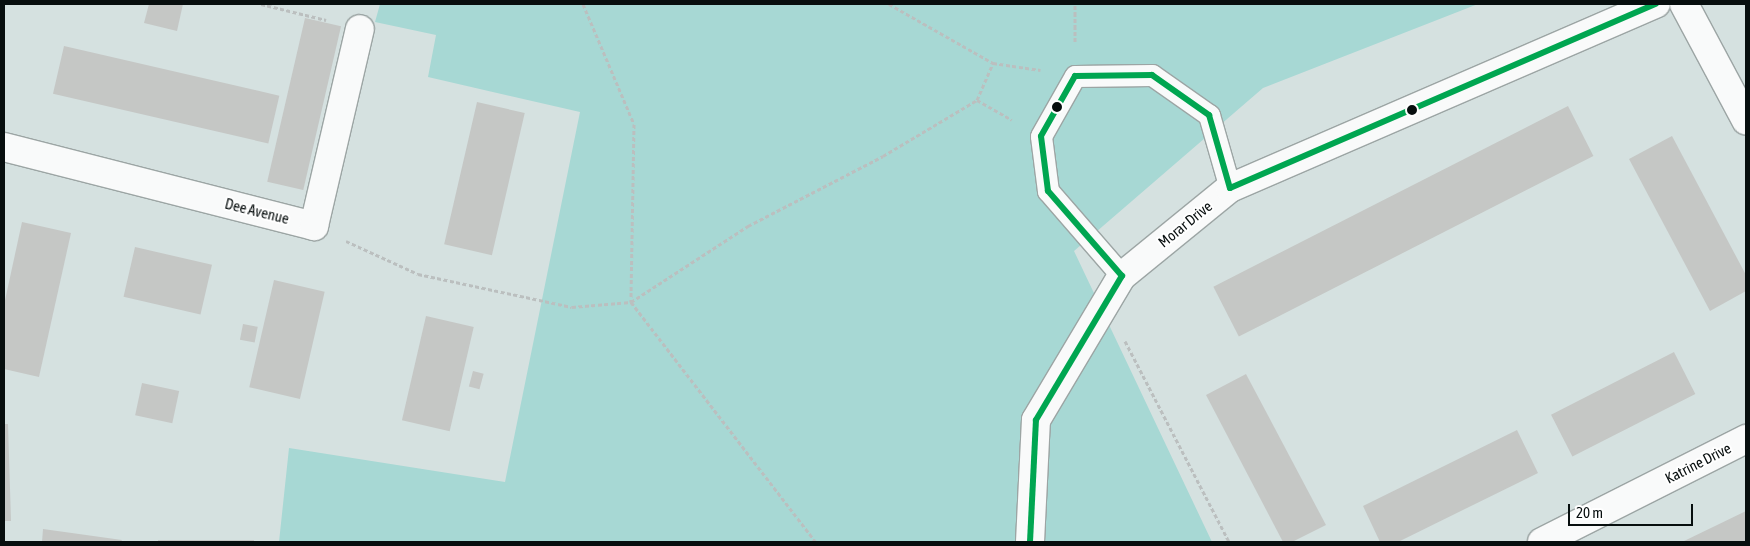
<!DOCTYPE html>
<style>
body{margin:0}
#map{position:relative;width:1750px;height:546px;overflow:hidden;background:#d5e1e0;font-family:"Asap Condensed",sans-serif}
div>[style]{position:absolute}
[style*='--x']{left:calc(var(--x)*1px);top:calc(var(--y)*1px);width:calc(var(--w)*1px);rotate:calc(var(--a)*1deg)}
.green>*{inset:0;background:#a7d8d4}
.building>*{inset:0;background:#c5c7c5;transform-origin:0 0}
.path>*{height:3px;margin-top:-1.5px;transform-origin:0;background:repeating-linear-gradient(90deg,#bbbfbf 0 4px,transparent 0 6.5px)}
.roads{filter:drop-shadow(1px 0 #9ca5a4) drop-shadow(-1px 0 #9ca5a4) drop-shadow(0 1px #9ca5a4) drop-shadow(0 -1px #9ca5a4)}
.lane>*{height:21px;margin:-10.5px;padding:0 10.5px;transform-origin:10.5px;border-radius:10.5px;background:#f9fafa}
.street>*{height:28px;margin:-14px;padding:0 14px;transform-origin:14px;border-radius:14px;background:#f9fafa}
.bus-1>*{height:6px;margin:-3px;padding:0 3px;transform-origin:3px;border-radius:3px;background:#00a651}
.dots>*{width:14px;height:14px;translate:-50% -50%;box-sizing:border-box;border:2px solid #fff;border-radius:50%}
span{translate:-50% -50%;white-space:nowrap;text-align:center;line-height:1.15;-webkit-text-stroke:4px #fff;paint-order:stroke}
.street-label{font-size:15px;color:#070e0e}
.frame{position:absolute;inset:0;border:5px solid #070e0e;pointer-events:none}
.scale{position:absolute;left:1568px;top:504px;width:125px;height:22px;box-sizing:border-box;border:2px solid #070e0e;border-top:0;padding-left:6px;font-size:15px;line-height:18px;white-space:nowrap;color:#070e0e;-webkit-text-stroke:4px #fff;paint-order:stroke}
</style>
<div id="map">
<div class="green">
<i style="clip-path:polygon(380px 4px,1478px 4px,1263px 88px,1074px 251px,1212px 542px,279px 542px,289px 448px,505px 482px,580px 112px,428px 77px,436px 35px,375px 22px)"></i>
</div>
<div class="building">
<i style="clip-path:polygon(149px 4px,183px 4px,177px 31px,144px 23px)"></i>
<i style="left:305px;top:18px;width:37px;height:168px;rotate:13deg"></i>
<i style="left:64px;top:46px;width:221px;height:49px;rotate:13deg"></i>
<i style="left:477px;top:102px;width:49px;height:146px;rotate:13deg"></i>
<i style="left:1568px;top:106px;width:56px;height:398px;rotate:63deg"></i>
<i style="clip-path:polygon(1672px 136px,1746px 275px,1746px 291px,1710px 311px,1629px 159px)"></i>
<i style="clip-path:polygon(22px 222px,71px 233px,39px 377px,4px 369px,4px 305px)"></i>
<i style="left:135px;top:247px;width:79px;height:51px;rotate:13deg"></i>
<i style="left:274px;top:280px;width:52px;height:110px;rotate:13deg"></i>
<i style="left:426px;top:316px;width:49px;height:107px;rotate:13deg"></i>
<i style="left:243px;top:324px;width:15px;height:16px;rotate:11deg"></i>
<i style="left:1674px;top:352px;width:47px;height:138px;rotate:63deg"></i>
<i style="left:473px;top:371px;width:11px;height:16px;rotate:15deg"></i>
<i style="clip-path:polygon(1246px 374px,1326px 525px,1292px 542px,1283px 542px,1206px 395px)"></i>
<i style="left:142px;top:383px;width:38px;height:33px;rotate:12deg"></i>
<i style="clip-path:polygon(4px 424px,8px 424px,11px 521px,4px 521px)"></i>
<i style="clip-path:polygon(1517px 430px,1538px 473px,1398px 542px,1380px 542px,1363px 506px)"></i>
<i style="clip-path:polygon(1746px 511px,1746px 542px,1682px 542px)"></i>
<i style="clip-path:polygon(43px 529px,122px 540px,121px 542px,42px 542px)"></i>
<i style="left:158px;top:540px;width:96px;height:2px"></i>
</div>
<div class="path">
<i style="--x:261;--y:4;--w:67;--a:13.8"></i>
<i style="--x:583;--y:4;--w:130;--a:67"></i>
<i style="--x:634;--y:124;--w:178;--a:91"></i>
<i style="--x:631;--y:302;--w:303;--a:52.4"></i>
<i style="--x:889;--y:4;--w:120;--a:29.6"></i>
<i style="--x:993;--y:63;--w:48;--a:8.5"></i>
<i style="--x:1075;--y:42;--w:38;--a:-90"></i>
<i style="--x:977;--y:100;--w:40;--a:-66.6"></i>
<i style="--x:346;--y:241;--w:79;--a:24.6"></i>
<i style="--x:418;--y:274;--w:157;--a:12.1"></i>
<i style="--x:572;--y:307;--w:59;--a:-4.8"></i>
<i style="--x:631;--y:302;--w:140;--a:-33"></i>
<i style="--x:748;--y:226;--w:152;--a:-27.4"></i>
<i style="--x:883;--y:156;--w:109;--a:-30.8"></i>
<i style="--x:977;--y:100;--w:40;--a:29.7"></i>
<i style="--x:1125;--y:341;--w:226;--a:62.6"></i>
</div>
<div class="roads">
<div class="lane">
<i style="--x:1122;--y:276;--w:113;--a:-131"></i>
<i style="--x:1048;--y:191;--w:55;--a:-97.3"></i>
<i style="--x:1041;--y:136;--w:69;--a:-60.5"></i>
<i style="--x:1075;--y:76;--w:77;--a:-0.7"></i>
<i style="--x:1152;--y:75;--w:70;--a:35.1"></i>
<i style="--x:1209;--y:115;--w:76;--a:74"></i>
</div>
<div class="street">
<i style="--x:1684;--y:4;--w:132;--a:61.9"></i>
<i style="--x:4;--y:147;--w:320;--a:14.3"></i>
<i style="--x:314;--y:226;--w:202;--a:-76.9"></i>
<i style="--x:1030;--y:542;--w:122;--a:-87.2"></i>
<i style="--x:1036;--y:420;--w:168;--a:-59.2"></i>
<i style="--x:1122;--y:276;--w:139;--a:-39.2"></i>
<i style="--x:1230;--y:188;--w:464;--a:-23.4"></i>
<i style="--x:1542;--y:542;--w:229;--a:-26.8"></i>
</div>
</div>
<div class="bus-1">
<i style="--x:1230;--y:188;--w:464;--a:-23.4"></i>
<i style="--x:1122;--y:276;--w:113;--a:-131"></i>
<i style="--x:1048;--y:191;--w:55;--a:-97.3"></i>
<i style="--x:1041;--y:136;--w:69;--a:-60.5"></i>
<i style="--x:1075;--y:76;--w:77;--a:-0.7"></i>
<i style="--x:1152;--y:75;--w:70;--a:35.1"></i>
<i style="--x:1209;--y:115;--w:76;--a:74"></i>
<i style="--x:1030;--y:542;--w:122;--a:-87.2"></i>
<i style="--x:1036;--y:420;--w:168;--a:-59.2"></i>
</div>
<div class="dots">
<i style="left:1057px;top:107px;background:#070e0e"></i>
<i style="left:1412px;top:110px;background:#070e0e"></i>
</div>
<div class="street-label">
<span style="left:257px;top:211px;rotate:14deg">Dee Avenue</span>
<span style="left:1185px;top:224px;rotate:-39deg">Morar Drive</span>
<span style="left:1698px;top:463px;rotate:-27deg">Katrine Drive</span>
</div>
<div class="frame"></div>
<div class="scale">20 m</div>
</div>
